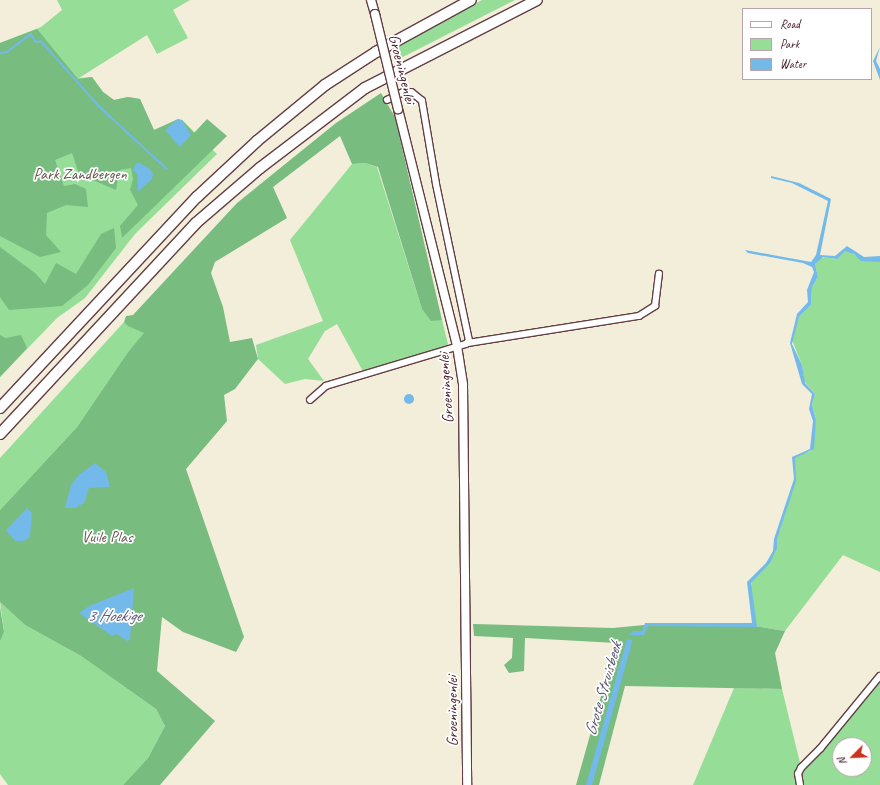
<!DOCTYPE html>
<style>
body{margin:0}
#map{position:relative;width:880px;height:785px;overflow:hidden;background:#f2eed9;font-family:Caveat,sans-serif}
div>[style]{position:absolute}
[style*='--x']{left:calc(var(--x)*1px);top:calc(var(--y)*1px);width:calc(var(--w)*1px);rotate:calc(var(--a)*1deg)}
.green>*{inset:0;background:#96dd97}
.forest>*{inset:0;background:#78bc80}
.water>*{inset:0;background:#73b9ea}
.round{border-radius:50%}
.stream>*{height:1.5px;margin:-0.75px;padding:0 0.75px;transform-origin:0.75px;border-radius:0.75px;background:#73b9ea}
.roads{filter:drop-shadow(1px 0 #633e45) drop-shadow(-1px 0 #633e45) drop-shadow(0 1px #633e45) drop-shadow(0 -1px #633e45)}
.street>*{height:5.5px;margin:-2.75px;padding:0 2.75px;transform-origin:2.75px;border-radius:2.75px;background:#fff}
.secondary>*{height:8px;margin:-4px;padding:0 4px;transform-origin:4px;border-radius:4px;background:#fff}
.highway>*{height:10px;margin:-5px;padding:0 5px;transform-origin:5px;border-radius:5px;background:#fff}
.bridges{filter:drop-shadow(1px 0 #633e45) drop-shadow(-1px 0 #633e45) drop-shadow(0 1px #633e45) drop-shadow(0 -1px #633e45)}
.secondary-bridge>*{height:8px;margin:-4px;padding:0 4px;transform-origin:4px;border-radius:4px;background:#fff}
span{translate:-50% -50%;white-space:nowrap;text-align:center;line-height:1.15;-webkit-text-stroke:3.5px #fff;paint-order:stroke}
.street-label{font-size:16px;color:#4a1f2b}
.park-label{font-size:16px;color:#61584b}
.water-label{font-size:17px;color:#58556e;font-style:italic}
.legend{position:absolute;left:742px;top:8px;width:130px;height:72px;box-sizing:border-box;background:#fff;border:1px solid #b7a5aa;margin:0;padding:5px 7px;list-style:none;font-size:12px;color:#4a1f2b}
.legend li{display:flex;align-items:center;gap:8px;height:20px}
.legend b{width:20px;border:1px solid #b7a5aa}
.north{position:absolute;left:832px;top:737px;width:40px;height:40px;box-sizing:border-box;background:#fff;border:1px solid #b7a5aa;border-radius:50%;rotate:246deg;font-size:11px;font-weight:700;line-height:16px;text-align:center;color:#4a1f2b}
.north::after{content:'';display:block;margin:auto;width:14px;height:18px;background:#c8321e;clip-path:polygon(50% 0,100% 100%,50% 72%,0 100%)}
</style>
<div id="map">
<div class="green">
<i style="clip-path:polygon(57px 0,190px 0,173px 10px,188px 38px,157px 54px,147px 35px,79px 78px,92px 77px,103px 92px,114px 100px,128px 97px,140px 99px,154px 130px,182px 120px,217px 154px,135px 234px,85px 298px,57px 318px,0 377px,0 43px,41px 27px,62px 10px)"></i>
<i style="clip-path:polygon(482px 0,515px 0,395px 61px,392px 49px)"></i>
<i style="clip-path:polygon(365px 163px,377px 167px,422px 309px,431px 320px,442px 320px,449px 348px,365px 375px,337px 324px,325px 331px,308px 359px,324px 381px,305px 379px,285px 384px,258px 359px,256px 345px,323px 321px,290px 240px,352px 164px)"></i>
<i style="clip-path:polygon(846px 249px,858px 257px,880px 259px,880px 572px,843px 555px,785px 631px,755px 626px,750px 596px,752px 578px,767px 564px,774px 552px,775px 539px,780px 530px,795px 479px,795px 456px,811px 451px,816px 418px,812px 405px,815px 394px,804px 381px,802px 365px,792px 340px,799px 317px,811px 305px,812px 287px,818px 277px,815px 264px,819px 259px,825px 257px,836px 259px)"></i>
<i style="clip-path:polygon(124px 322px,145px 333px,128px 352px,77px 427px,0 510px,0 458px)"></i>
<i style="clip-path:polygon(0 602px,25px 625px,81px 656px,156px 709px,165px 726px,148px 758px,123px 785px,8px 785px,0 774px,0 642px,4px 632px)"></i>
<i style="clip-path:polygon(evenodd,880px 676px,880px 785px,693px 785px,734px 688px,782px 689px,801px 767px,880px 676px,840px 745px,864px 745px,864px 769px,840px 769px,840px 745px)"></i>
</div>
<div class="forest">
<i style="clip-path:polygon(37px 29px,78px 79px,92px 77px,103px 92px,114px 100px,128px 97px,140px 99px,154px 130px,178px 119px,182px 120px,194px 133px,207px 119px,227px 136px,122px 238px,120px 226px,138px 205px,130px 190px,133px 179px,131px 168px,120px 170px,116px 190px,79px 174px,72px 153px,55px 160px,64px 186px,75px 184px,86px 189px,88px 207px,66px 205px,47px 213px,46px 235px,61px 252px,40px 257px,0 236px,0 43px)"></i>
<i style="clip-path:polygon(381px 93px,395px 117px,442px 320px,431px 321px,422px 309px,378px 167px,365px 163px,352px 164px,340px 136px,273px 187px,287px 218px,215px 262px,211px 273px,223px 307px,230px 342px,252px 338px,258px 359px,235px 389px,224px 395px,227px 421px,186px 469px,244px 637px,236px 652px,183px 632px,162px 617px,157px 671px,215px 721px,160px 785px,123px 785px,148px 758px,165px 726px,156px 709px,81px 656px,25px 625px,0 602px,0 510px,77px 427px,128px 352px,144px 333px,128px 326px,124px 322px,126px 316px,133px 315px,237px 203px,336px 123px)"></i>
<i style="clip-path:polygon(114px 228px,116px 248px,88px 285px,62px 306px,9px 310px,0 297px,0 247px,35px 273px,45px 284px,56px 263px,76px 274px,101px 234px)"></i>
<i style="clip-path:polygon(0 335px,6px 338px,21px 335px,27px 348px,0 377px)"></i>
<i style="clip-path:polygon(0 607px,4px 632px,0 642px)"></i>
<i style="clip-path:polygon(473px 624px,613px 628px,644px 625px,755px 626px,785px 631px,775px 653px,782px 689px,625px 686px,599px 785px,576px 785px,616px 643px,525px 638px,524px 671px,509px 673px,504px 665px,512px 658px,513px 638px,474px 636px)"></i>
</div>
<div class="water">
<i style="clip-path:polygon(880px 47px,876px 61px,880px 69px,880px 80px,873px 61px)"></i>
<i style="clip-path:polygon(177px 120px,182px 120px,191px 135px,180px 147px,165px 130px)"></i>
<i style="clip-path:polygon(137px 162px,149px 168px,153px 174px,152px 179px,138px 192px,137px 174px,133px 170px)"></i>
<i style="clip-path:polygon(771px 176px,799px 183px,831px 199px,820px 255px,835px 256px,847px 246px,864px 257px,880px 256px,880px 262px,861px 261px,854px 254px,845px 251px,837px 259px,823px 257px,815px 264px,818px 277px,812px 287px,811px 305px,799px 317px,792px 344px,802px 365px,805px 383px,815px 394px,812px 405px,816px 419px,814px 449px,795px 458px,796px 481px,777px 539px,777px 548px,770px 563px,751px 583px,757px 627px,648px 626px,644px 635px,629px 635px,633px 631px,642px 631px,645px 623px,752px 623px,747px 582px,766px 563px,773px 551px,774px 539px,794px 479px,792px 457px,810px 449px,813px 421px,809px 409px,812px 394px,802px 384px,790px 343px,797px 314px,808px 302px,807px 290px,814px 272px,812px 267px,803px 263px,748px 253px,745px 250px,811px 262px,816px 255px,828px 201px,792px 183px,771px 178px)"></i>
<i class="round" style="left:404px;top:394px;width:10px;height:10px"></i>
<i style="clip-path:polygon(95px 463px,106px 472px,110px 487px,89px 488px,84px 503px,75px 508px,65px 508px,71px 485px,79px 475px)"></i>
<i style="clip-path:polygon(27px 508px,32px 513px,30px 537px,24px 541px,15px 541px,6px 530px)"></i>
<i style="clip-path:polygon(134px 588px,130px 640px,127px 641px,117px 634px,112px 636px,79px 613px,89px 606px)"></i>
<i style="clip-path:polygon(627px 639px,632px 640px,630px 650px,592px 785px,586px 785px)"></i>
</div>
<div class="stream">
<i style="--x:0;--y:53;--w:7;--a:-8"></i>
<i style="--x:7;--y:52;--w:30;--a:-37"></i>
<i style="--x:31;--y:34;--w:9;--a:58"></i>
<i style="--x:36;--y:42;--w:5;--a:-11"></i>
<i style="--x:41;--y:41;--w:89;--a:48.2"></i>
<i style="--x:100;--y:107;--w:91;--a:42.8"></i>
</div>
<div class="roads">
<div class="street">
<i style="--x:468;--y:343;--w:173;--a:-9"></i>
<i style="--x:639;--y:316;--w:19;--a:-32"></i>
<i style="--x:655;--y:306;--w:32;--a:-83"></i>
<i style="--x:310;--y:400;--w:21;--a:-41"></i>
<i style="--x:326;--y:386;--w:146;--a:-16.7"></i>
<i style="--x:466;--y:344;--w:4;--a:-45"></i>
<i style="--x:469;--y:341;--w:160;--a:-101.9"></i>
<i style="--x:436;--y:184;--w:84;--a:-99.6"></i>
<i style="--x:422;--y:101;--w:13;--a:-141"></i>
<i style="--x:412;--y:93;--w:9;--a:180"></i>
<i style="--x:403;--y:93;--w:17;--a:155"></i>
<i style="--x:800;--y:785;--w:11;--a:-100"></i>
<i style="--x:798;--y:774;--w:7;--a:-63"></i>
<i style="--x:801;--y:768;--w:27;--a:-45"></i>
<i style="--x:820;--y:749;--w:94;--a:-50.6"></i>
</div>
<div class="secondary">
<i style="--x:371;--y:0;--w:15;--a:74"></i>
<i style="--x:398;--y:109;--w:244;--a:76"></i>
<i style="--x:457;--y:346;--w:39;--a:81"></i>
<i style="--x:463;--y:385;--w:400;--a:89.4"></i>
</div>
<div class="highway">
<i style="--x:0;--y:408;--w:289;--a:-47"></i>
<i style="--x:197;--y:197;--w:82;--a:-43"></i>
<i style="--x:257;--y:141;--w:88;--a:-39.5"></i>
<i style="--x:325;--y:85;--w:61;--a:-32.9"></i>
<i style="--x:376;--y:52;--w:108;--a:-28.7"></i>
<i style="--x:0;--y:434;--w:288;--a:-47.1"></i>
<i style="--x:196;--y:223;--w:84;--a:-40.7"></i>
<i style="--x:260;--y:168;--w:132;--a:-37.3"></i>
<i style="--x:365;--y:88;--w:193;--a:-27.1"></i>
</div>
</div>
<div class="bridges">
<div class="secondary-bridge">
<i style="--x:375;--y:14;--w:98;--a:76.4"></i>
</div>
</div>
<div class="street-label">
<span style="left:402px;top:69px;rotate:76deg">Groeningenlei</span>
<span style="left:446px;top:388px;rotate:-94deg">Groeningenlei</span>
<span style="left:452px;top:711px;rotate:-90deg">Groeningenlei</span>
</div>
<div class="park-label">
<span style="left:80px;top:174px">Park Zandbergen</span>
<span style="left:107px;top:537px">Vuile Plas</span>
</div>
<div class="water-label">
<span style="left:114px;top:616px">3 Hoekige</span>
<span style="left:603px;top:689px;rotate:-74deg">Grote Struisbeek</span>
</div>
<ul class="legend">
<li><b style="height:5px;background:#fff"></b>Road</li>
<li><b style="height:11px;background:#96dd97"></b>Park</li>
<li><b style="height:11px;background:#73b9ea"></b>Water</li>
</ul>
<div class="north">N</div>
</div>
